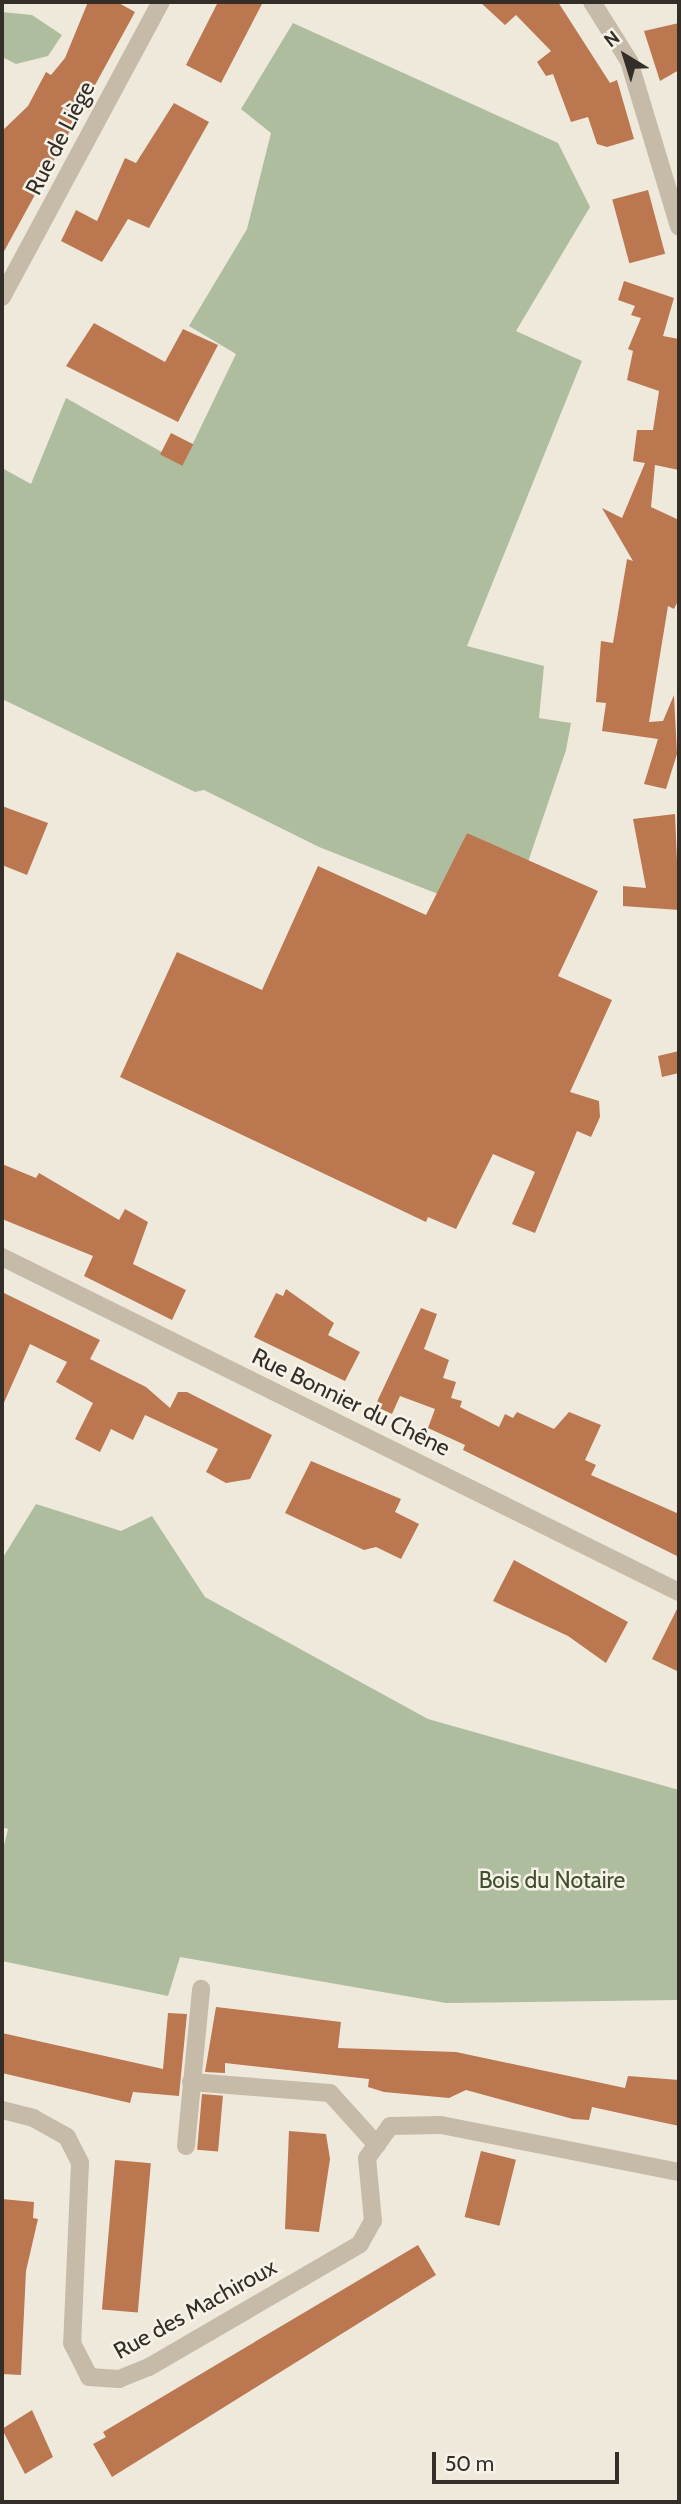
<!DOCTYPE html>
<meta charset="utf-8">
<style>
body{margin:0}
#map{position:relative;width:681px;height:2504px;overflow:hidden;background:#efe9dc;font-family:Cabin,sans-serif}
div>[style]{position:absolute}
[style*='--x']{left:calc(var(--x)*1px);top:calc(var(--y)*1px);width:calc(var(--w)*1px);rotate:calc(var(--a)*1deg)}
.green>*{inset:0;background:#aebd9e}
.building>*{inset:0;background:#ba7750;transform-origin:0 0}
.minor>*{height:18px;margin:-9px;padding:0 9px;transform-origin:9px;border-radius:9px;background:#c6baa9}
span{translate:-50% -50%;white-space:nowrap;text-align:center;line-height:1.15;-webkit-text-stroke:5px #f7f2e8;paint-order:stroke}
.street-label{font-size:23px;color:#342e28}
.park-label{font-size:23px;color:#40502f}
.frame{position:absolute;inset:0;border:4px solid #342e28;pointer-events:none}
.north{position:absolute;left:590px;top:21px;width:70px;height:70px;-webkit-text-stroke:5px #f7f2e8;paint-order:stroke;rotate:322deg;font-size:19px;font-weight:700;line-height:28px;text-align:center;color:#342e28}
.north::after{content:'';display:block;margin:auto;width:24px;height:32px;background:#342e28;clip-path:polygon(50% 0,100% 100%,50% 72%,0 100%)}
.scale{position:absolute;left:432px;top:2452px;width:187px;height:32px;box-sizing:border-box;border:4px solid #342e28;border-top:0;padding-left:9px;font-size:21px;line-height:24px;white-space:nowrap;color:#342e28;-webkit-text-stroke:5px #f7f2e8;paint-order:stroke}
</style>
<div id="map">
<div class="green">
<i style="clip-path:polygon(2px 12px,32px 15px,62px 35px,48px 56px,16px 64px,2px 57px)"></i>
<i style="clip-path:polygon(293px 23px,558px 143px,590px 207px,516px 331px,582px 361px,467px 646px,544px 666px,539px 718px,571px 723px,566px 750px,528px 862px,467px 833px,438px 894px,319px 847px,204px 790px,195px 792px,2px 699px,2px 468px,31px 484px,66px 398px,183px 464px,236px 354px,189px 326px,247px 229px,271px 133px,241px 109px)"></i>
<i style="clip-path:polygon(36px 1504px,121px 1531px,152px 1516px,205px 1597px,428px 1719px,679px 1790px,679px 2000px,446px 2003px,180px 1957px,168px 1996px,2px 1961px,2px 1853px,8px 1829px,2px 1827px,2px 1559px)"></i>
</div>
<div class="building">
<i style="clip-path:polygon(88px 2px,117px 2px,135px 12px,2px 255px,2px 131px,28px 106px,46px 72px,51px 75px,65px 58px)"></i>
<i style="clip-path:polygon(218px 2px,263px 2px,221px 83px,186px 65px)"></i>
<i style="clip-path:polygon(480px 2px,558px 2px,610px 83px,617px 80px,634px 139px,607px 147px,597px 144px,588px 117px,571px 122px,553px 74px,546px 76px,537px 62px,551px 51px,516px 15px,505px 25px)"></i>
<i style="clip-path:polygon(679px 23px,679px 70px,660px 81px,644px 31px)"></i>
<i style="clip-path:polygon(174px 103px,209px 122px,149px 228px,128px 219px,102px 262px,61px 241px,76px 210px,97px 221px,125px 158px,136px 163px)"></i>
<i style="left:648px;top:190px;width:66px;height:37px;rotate:75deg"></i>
<i style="clip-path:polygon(624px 281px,674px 298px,663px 336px,679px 339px,679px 470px,655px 465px,651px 507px,679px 520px,679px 599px,674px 609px,668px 606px,649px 722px,663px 721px,674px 695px,677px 754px,666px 789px,644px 784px,658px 739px,602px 731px,606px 703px,596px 702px,601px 641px,613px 643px,627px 559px,633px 561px,602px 508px,622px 518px,645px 463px,633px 461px,637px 430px,653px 430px,659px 391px,627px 380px,633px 351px,628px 349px,641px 318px,631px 315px,635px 306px,618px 300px)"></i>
<i style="clip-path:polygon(94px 323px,165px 362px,183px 329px,218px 345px,178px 422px,66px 366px)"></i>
<i style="left:171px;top:433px;width:25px;height:24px;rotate:27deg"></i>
<i style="clip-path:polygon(2px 806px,48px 823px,27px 875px,2px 865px)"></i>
<i style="clip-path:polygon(675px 814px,679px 910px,623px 906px,623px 886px,646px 888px,633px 819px)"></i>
<i style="clip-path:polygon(467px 833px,598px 891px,558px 976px,612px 1000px,570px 1092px,599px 1101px,600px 1117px,591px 1137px,577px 1131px,535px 1233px,512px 1224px,535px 1172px,493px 1154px,456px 1229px,428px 1217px,426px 1222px,120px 1077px,177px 952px,262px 990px,318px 866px,426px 915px)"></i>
<i style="clip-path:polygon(679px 1051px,679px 1073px,662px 1077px,658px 1056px)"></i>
<i style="clip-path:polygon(2px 1164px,36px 1178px,39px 1173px,119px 1220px,125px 1209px,148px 1222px,133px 1264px,186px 1290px,172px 1320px,84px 1276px,93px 1256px,2px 1219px)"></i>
<i style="clip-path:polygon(286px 1289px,334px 1323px,328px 1335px,360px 1352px,345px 1381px,254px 1337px,276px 1293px,283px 1296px)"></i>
<i style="clip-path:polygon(2px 1292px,100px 1340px,90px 1359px,146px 1387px,170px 1408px,178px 1392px,187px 1392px,272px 1435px,250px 1479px,226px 1483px,206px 1472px,218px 1449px,145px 1415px,133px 1440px,111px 1429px,100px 1452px,75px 1439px,93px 1403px,56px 1382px,67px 1362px,30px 1344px,2px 1407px)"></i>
<i style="clip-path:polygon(421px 1308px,437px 1314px,424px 1349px,449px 1360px,443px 1378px,456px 1382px,451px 1398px,462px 1401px,460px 1407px,499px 1427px,505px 1414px,513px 1418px,517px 1412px,554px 1429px,569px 1412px,601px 1425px,585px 1460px,596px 1465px,591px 1475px,679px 1514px,679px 1557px,463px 1450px,465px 1445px,428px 1428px,435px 1409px,400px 1396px,392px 1414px,375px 1406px)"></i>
<i style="clip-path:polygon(311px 1461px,401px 1499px,395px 1512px,419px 1524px,401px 1559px,376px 1547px,364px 1550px,285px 1513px)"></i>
<i style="clip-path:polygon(514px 1560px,628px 1622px,606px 1663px,568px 1636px,493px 1601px)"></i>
<i style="clip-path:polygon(679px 1605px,679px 1672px,652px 1659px)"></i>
<i style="clip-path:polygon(216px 2007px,341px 2022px,338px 2048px,456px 2052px,625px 2088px,628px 2076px,679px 2080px,679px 2126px,592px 2107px,589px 2120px,573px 2119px,466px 2090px,449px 2098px,384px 2092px,368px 2087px,369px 2079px,225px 2063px,225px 2073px,205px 2072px)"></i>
<i style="clip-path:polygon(168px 2013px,187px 2014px,179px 2096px,133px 2092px,130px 2103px,2px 2073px,2px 2033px,163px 2069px)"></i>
<i style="left:202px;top:2094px;width:21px;height:56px;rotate:5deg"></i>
<i style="clip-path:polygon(289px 2131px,326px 2134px,330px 2159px,319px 2232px,285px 2229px)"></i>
<i style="left:481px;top:2151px;width:36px;height:68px;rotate:14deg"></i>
<i style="left:115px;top:2160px;width:36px;height:150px;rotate:5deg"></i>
<i style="clip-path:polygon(2px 2199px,34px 2202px,33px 2218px,38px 2219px,26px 2271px,21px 2375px,2px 2374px)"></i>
<i style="clip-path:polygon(418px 2245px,436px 2275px,112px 2477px,93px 2444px,106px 2437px,103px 2432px)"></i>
<i style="clip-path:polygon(32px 2410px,53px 2457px,25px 2474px,2px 2429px)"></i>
</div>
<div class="minor">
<i style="--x:592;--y:2;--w:70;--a:57.9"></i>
<i style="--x:629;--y:61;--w:173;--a:73.2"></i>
<i style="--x:2;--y:297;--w:335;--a:-61.7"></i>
<i style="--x:2;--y:1257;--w:755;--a:26.33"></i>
<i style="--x:191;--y:2082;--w:139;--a:4.5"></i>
<i style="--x:330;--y:2093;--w:70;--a:47.9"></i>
<i style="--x:2;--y:2110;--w:32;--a:14"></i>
<i style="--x:33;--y:2118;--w:39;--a:29"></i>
<i style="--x:67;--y:2137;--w:29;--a:63"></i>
<i style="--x:80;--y:2163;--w:180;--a:92.5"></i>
<i style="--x:72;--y:2343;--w:38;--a:63"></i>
<i style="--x:89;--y:2377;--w:30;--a:4"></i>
<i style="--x:119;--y:2379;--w:32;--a:-22"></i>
<i style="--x:149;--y:2367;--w:244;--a:-30.2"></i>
<i style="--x:360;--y:2244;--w:26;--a:-61"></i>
<i style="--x:373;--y:2221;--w:63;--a:-95.4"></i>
<i style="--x:367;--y:2158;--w:39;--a:-54"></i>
<i style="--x:390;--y:2126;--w:51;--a:-1.1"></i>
<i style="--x:441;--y:2125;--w:243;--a:11.2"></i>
<i style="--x:186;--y:2146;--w:158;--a:-84.5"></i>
</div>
<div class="street-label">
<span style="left:60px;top:138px;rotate:-63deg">Rue de Liège</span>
<span style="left:351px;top:1402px;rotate:26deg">Rue Bonnier du Chêne</span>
<span style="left:195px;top:2309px;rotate:-29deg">Rue des Machiroux</span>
</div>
<div class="park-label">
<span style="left:552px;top:1880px">Bois du Notaire</span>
</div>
<div class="frame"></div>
<div class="north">N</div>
<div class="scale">50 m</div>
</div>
